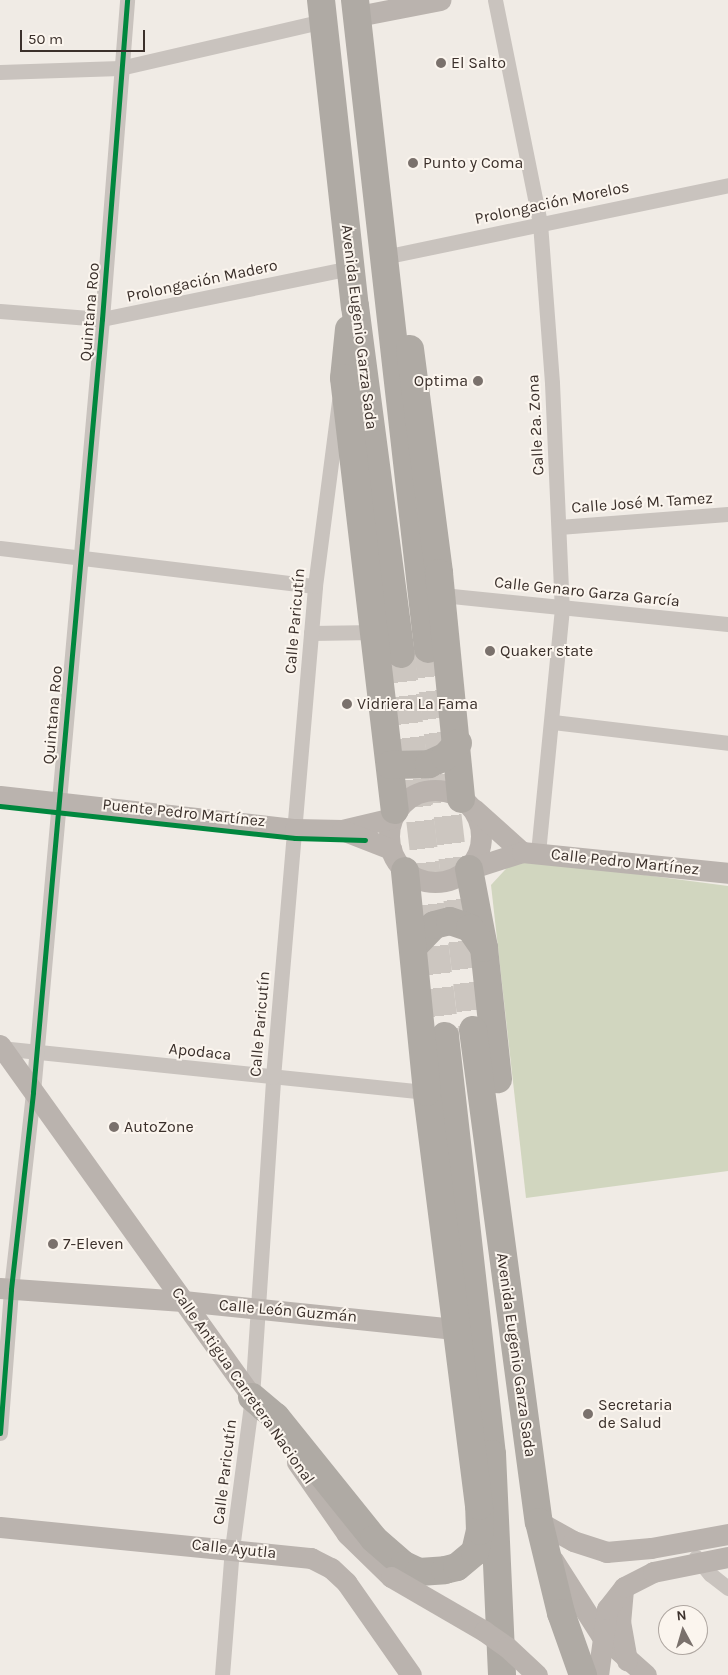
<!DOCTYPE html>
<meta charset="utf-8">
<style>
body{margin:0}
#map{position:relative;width:728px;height:1675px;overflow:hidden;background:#f0ebe5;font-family:Karla,sans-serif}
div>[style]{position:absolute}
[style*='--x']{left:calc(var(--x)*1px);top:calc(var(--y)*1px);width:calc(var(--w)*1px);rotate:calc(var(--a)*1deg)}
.green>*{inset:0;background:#d1d6bf}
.highway-tunnel>*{height:28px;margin-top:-14px;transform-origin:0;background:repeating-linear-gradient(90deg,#ccc6c0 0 28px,transparent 0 42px)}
.street>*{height:15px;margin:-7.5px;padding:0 7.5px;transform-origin:7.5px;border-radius:7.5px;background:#c9c3be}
.secondary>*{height:21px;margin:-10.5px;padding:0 10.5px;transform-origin:10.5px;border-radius:10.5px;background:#bab3ae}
.secondary>.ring{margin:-10.5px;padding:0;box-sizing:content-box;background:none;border:21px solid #bab3ae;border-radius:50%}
.highway>*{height:28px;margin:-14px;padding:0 14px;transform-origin:14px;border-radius:14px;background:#afaaa4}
.secondary-bridge>*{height:21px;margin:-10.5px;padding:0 10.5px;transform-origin:10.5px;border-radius:10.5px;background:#bab3ae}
.cycleway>*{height:5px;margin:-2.5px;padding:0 2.5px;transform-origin:2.5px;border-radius:2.5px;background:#00873e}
.dots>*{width:14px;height:14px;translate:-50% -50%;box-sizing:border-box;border:2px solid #fbf5ee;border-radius:50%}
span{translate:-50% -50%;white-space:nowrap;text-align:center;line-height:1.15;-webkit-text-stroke:4px #fbf5ee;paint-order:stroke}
.poi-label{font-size:16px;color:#3b302b}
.left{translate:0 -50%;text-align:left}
.right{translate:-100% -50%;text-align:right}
.street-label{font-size:16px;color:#3b302b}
.north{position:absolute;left:658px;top:1605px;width:50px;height:50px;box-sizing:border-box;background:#fbf5ee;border:1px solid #aea6a0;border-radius:50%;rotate:354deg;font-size:14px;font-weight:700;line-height:20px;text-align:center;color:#3b302b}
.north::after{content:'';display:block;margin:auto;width:18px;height:22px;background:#7a716c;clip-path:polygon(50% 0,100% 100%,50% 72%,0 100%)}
.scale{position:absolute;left:20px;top:30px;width:125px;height:22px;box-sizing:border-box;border:2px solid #3b302b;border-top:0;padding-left:6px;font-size:15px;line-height:18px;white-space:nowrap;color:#3b302b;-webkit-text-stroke:4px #fbf5ee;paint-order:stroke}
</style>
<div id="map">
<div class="green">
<i style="clip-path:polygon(516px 858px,728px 886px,728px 1171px,526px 1198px,491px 885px)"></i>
</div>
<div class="highway-tunnel">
<i style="--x:428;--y:649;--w:384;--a:83.3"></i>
<i style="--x:401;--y:654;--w:385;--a:83.4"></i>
</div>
<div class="street">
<i style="--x:495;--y:0;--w:227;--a:78.6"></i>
<i style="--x:540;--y:223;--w:160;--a:85.7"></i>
<i style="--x:552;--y:383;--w:225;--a:87.5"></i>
<i style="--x:562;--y:608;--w:246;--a:95.6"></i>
<i style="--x:0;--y:72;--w:120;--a:-1.9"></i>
<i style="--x:120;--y:68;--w:195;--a:-13"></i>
<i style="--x:384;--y:257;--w:351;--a:-11.8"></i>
<i style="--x:0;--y:311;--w:102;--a:4.5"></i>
<i style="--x:102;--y:319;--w:254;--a:-11.6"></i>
<i style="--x:559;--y:527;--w:169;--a:-4.4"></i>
<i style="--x:0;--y:548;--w:317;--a:6.9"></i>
<i style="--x:442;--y:595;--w:287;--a:5.8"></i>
<i style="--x:311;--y:633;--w:64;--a:-0.9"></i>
<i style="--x:553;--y:722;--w:176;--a:6.8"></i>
<i style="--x:0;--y:1048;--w:429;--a:5.9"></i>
<i style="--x:0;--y:1433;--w:144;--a:-85.6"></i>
<i style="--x:11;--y:1289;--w:198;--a:-83.6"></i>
<i style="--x:33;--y:1092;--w:776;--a:-84.9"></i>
<i style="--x:102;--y:319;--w:320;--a:-85.5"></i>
<i style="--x:696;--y:1557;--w:22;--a:51"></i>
<i style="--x:710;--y:1574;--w:23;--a:38"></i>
<i style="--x:222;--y:1675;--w:126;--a:-85.5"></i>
<i style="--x:232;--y:1549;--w:153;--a:-82.5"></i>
<i style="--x:252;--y:1397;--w:321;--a:-86.2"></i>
<i style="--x:273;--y:1077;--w:493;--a:-85.1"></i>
<i style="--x:315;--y:586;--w:187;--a:-82.6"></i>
</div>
<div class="secondary">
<i style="--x:358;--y:16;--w:84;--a:-11"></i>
<i class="ring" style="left:389px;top:790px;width:71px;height:71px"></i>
<i style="--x:0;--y:796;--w:297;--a:6.4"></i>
<i style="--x:295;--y:829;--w:47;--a:1.2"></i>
<i style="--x:342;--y:830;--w:51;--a:-13.5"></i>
<i style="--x:474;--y:809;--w:64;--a:41.9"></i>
<i style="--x:342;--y:830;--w:53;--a:21.2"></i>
<i style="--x:469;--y:869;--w:56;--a:-17.8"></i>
<i style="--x:522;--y:852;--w:207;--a:5.8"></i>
<i style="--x:0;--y:1045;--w:449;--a:54.4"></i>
<i style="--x:0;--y:1288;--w:183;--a:4.1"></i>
<i style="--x:183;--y:1301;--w:273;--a:5.9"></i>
<i style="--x:297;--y:1462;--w:88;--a:55.2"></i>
<i style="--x:347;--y:1534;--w:62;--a:44.3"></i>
<i style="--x:539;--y:1522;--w:39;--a:29"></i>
<i style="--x:573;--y:1541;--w:35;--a:18"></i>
<i style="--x:606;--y:1552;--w:45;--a:-5.1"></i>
<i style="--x:651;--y:1548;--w:78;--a:-10.3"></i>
<i style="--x:0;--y:1527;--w:313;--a:5.7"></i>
<i style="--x:311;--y:1558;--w:22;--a:27"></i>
<i style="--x:331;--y:1568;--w:21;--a:43"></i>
<i style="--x:346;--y:1582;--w:113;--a:55"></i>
<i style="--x:553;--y:1560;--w:89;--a:57.4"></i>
<i style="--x:601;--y:1635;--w:60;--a:41.6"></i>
<i style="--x:623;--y:1589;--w:32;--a:95"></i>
<i style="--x:620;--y:1621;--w:40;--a:80"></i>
<i style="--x:598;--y:1675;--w:67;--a:-82.2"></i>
<i style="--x:607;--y:1609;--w:28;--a:-52"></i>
<i style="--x:624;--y:1587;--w:33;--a:-27"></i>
<i style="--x:653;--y:1572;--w:76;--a:-11.3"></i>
</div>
<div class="highway">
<i style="--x:321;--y:0;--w:308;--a:83.7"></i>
<i style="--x:355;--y:306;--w:351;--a:82.5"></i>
<i style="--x:355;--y:0;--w:653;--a:83.58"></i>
<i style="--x:349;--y:329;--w:49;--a:95.8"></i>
<i style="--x:344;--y:378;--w:435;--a:83.3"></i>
<i style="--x:410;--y:349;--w:226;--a:82.6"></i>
<i style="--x:439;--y:573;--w:227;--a:84.4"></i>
<i style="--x:390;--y:765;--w:39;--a:-1"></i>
<i style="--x:429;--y:764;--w:17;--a:-24"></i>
<i style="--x:445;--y:757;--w:19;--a:-47"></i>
<i style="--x:469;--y:869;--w:80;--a:79.2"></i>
<i style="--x:484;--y:948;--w:132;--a:83.9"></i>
<i style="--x:413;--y:947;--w:30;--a:-46"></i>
<i style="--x:434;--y:925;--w:16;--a:-14"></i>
<i style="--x:450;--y:921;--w:21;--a:19"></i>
<i style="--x:470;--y:928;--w:24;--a:55"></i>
<i style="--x:473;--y:1030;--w:496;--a:82.4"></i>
<i style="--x:539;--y:1522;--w:94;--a:76.4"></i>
<i style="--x:561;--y:1613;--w:66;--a:70.5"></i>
<i style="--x:445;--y:1036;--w:421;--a:83.6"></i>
<i style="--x:492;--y:1454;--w:221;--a:87.4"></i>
<i style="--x:252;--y:1397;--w:31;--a:40"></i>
<i style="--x:276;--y:1417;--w:156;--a:51.2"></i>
<i style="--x:374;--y:1539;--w:40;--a:41"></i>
<i style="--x:404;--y:1565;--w:17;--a:25"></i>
<i style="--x:419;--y:1572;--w:26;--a:-4"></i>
<i style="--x:445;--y:1570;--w:12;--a:-14"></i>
<i style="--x:457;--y:1567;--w:23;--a:-40"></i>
<i style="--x:475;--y:1552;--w:22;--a:-77"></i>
<i style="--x:480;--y:1531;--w:25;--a:-92"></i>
<i style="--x:479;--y:1506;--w:417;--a:-97.2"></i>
<i style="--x:427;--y:1092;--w:222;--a:-95.7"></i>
</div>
<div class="secondary-bridge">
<i style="--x:391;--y:1577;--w:108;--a:30.1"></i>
<i style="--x:484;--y:1631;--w:28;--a:35"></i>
<i style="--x:507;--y:1647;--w:41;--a:43"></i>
</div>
<div class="cycleway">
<i style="--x:0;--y:806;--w:297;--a:6.2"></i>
<i style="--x:295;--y:838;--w:70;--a:1.6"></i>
<i style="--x:0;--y:1433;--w:144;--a:-85.6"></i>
<i style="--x:11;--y:1289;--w:198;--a:-83.6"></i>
<i style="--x:33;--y:1092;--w:776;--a:-84.9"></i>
<i style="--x:102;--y:319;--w:320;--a:-85.5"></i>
</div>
<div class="dots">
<i style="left:441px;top:63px;background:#7a716c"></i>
<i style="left:413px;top:163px;background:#7a716c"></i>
<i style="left:478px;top:381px;background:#7a716c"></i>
<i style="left:490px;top:651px;background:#7a716c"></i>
<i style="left:347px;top:704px;background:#7a716c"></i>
<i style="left:114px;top:1127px;background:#7a716c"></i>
<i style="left:53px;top:1244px;background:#7a716c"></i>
<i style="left:588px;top:1414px;background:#7a716c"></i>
</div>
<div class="poi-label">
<span class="left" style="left:451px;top:63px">El Salto</span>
<span class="left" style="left:423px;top:163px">Punto y Coma</span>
<span class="right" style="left:468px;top:381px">Optima</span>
<span class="left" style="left:500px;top:651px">Quaker state</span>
<span class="left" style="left:357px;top:704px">Vidriera La Fama</span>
<span class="left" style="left:124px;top:1127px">AutoZone</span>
<span class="left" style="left:63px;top:1244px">7-Eleven</span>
<span class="left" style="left:598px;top:1414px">Secretaria<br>de Salud</span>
</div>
<div class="street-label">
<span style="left:552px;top:203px;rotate:-12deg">Prolongación Morelos</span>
<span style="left:202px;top:281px;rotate:-12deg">Prolongación Madero</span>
<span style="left:90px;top:312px;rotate:-85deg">Quintana Roo</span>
<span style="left:359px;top:327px;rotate:83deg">Avenida Eugenio Garza Sada</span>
<span style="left:536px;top:425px;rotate:-93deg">Calle 2a. Zona</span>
<span style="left:642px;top:503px;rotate:-4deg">Calle José M. Tamez</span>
<span style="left:587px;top:592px;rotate:6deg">Calle Genaro Garza García</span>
<span style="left:295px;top:621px;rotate:-85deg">Calle Paricutín</span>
<span style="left:53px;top:715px;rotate:-85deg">Quintana Roo</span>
<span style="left:184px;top:813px;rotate:6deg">Puente Pedro Martínez</span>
<span style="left:625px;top:862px;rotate:6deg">Calle Pedro Martínez</span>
<span style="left:260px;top:1024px;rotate:-85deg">Calle Paricutín</span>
<span style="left:200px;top:1052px;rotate:6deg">Apodaca</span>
<span style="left:288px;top:1311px;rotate:5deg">Calle León Guzmán</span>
<span style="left:516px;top:1355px;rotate:82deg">Avenida Eugenio Garza Sada</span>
<span style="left:243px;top:1386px;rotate:55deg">Calle Antigua Carretera Nacional</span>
<span style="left:225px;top:1472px;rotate:-83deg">Calle Paricutín</span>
<span style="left:234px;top:1549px;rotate:6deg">Calle Ayutla</span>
</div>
<div class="north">N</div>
<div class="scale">50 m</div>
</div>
